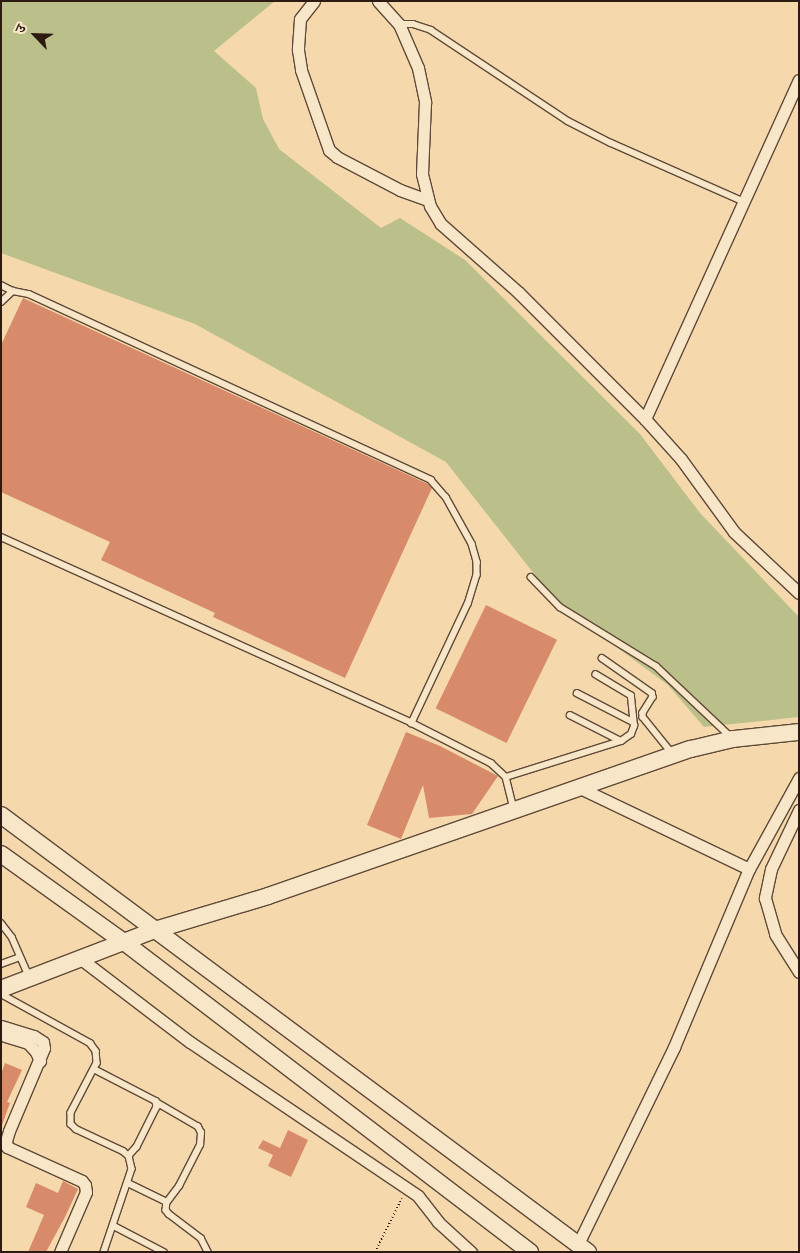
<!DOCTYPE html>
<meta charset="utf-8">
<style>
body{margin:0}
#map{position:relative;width:800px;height:1253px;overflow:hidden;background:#f5d9ac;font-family:"IM FELL English","Noto Serif Devanagari",serif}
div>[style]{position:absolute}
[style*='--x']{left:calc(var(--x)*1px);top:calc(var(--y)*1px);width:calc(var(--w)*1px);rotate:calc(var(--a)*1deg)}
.green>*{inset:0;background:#bbbf8a}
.building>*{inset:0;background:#d78b6a;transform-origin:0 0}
.path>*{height:2px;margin-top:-1px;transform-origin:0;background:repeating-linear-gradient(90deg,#2d1a12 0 1px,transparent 0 3.5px)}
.roads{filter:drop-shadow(1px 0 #5f4a38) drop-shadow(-1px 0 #5f4a38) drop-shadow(0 1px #5f4a38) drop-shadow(0 -1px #5f4a38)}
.lane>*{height:5.5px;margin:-2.75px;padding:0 2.75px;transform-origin:2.75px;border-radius:2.75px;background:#f8e6c9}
.street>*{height:11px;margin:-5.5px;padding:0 5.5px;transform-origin:5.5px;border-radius:5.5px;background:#f8e6c9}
.secondary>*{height:16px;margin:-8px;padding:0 8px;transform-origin:8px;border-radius:8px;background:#f8e6c9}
span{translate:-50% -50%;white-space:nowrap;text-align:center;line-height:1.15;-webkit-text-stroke:4px #f8e6c9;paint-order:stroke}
.frame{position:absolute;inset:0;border:2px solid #2d1a12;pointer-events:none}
.north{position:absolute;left:10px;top:10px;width:50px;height:50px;-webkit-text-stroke:4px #f8e6c9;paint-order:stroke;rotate:294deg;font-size:14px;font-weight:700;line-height:20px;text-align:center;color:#2d1a12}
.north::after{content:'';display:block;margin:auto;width:18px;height:22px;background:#2d1a12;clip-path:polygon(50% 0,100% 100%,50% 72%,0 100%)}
</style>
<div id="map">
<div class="green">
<i style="clip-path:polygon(1px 1px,275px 1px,214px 51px,256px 88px,263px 119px,279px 149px,381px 228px,400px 218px,465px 260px,640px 434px,700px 513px,799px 617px,799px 717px,704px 727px,668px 685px,557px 603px,446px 462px,195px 324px,1px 253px)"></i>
</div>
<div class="building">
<i style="clip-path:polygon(23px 298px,428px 484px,432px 488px,345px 678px,213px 617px,215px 613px,101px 560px,110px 542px,1px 492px,1px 345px)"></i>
<i style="left:486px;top:605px;width:79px;height:115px;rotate:26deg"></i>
<i style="clip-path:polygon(406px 732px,440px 746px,498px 776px,472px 814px,429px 818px,423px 785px,401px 839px,367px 825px)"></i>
<i style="clip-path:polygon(5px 1063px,22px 1070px,7px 1102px,10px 1103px,2px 1125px,1px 1074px)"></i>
<i style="clip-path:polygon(288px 1130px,308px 1140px,291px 1177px,268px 1166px,273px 1155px,258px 1148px,263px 1140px,280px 1148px)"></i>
<i style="clip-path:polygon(63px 1181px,78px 1189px,65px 1217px,46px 1252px,28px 1252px,44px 1215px,26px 1207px,36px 1183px,58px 1193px)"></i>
</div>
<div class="path">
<i style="--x:375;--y:1252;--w:60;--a:-63.4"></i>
</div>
<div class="roads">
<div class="lane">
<i style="--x:399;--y:24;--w:14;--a:0"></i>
<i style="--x:413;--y:24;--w:19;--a:18"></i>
<i style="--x:431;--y:30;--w:164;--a:33.6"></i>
<i style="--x:568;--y:121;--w:48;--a:27.1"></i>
<i style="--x:611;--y:143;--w:146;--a:23.8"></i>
<i style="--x:1;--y:285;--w:13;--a:27"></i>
<i style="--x:1;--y:302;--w:16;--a:-43"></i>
<i style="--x:13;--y:291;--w:16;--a:11"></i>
<i style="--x:29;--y:294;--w:443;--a:24.8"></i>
<i style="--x:431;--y:480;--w:23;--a:49"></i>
<i style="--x:446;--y:497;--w:54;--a:61"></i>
<i style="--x:472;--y:544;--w:19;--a:74"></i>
<i style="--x:477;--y:562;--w:13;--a:90"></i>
<i style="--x:477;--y:575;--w:30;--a:107"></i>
<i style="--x:468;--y:604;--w:132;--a:115.2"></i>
<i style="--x:1;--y:537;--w:451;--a:24.3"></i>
<i style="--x:412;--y:723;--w:89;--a:26.9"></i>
<i style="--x:491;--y:763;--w:21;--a:43"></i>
<i style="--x:506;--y:777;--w:32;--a:76"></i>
<i style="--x:531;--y:577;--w:42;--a:46"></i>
<i style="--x:560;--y:607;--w:113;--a:31.6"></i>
<i style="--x:656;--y:666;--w:103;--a:43.4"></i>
<i style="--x:602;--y:658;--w:61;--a:35"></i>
<i style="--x:652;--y:693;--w:4;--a:76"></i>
<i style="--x:653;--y:697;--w:19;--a:122"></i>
<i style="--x:643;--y:713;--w:4;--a:90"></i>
<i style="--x:643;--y:717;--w:46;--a:51.1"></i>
<i style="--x:577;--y:693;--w:63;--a:27.4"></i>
<i style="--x:570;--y:715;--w:57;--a:27"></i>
<i style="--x:506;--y:777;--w:121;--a:-17.4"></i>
<i style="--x:621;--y:741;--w:12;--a:-35"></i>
<i style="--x:631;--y:734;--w:9;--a:-69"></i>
<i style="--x:634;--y:726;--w:30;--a:-96"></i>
<i style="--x:631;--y:696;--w:41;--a:-149"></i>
<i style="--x:1;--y:923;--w:18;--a:52"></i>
<i style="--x:12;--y:937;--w:43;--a:66.4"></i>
<i style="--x:1;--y:964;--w:20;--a:-20"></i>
<i style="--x:1;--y:994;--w:102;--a:28.8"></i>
<i style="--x:90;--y:1043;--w:10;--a:53"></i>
<i style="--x:96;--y:1051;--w:12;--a:85"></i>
<i style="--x:97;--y:1063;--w:56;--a:117.5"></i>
<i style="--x:71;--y:1113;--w:11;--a:90"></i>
<i style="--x:71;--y:1124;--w:7;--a:45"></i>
<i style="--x:76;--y:1129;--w:52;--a:25.1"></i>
<i style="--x:123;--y:1151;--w:8;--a:40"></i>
<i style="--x:129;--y:1156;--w:13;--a:77"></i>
<i style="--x:132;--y:1169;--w:88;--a:108.6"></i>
<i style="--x:94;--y:1069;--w:70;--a:27.3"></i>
<i style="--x:156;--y:1101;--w:6;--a:81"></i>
<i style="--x:157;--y:1107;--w:45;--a:116.6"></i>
<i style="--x:137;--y:1147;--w:12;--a:132"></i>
<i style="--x:128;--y:1183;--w:43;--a:26"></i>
<i style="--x:167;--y:1202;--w:20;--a:-53"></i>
<i style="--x:179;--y:1186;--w:46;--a:-62.9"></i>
<i style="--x:200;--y:1145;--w:12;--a:-85"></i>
<i style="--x:201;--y:1133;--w:7;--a:-117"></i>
<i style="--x:198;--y:1127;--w:48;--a:-149.7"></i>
<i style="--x:167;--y:1202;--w:8;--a:97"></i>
<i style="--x:166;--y:1210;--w:5;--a:53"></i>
<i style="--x:169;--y:1214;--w:40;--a:37"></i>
<i style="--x:201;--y:1238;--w:16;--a:63"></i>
<i style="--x:114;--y:1226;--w:56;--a:27.5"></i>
</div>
<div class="street">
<i style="--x:314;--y:1;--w:23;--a:128"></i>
<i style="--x:300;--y:19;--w:31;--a:94"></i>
<i style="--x:298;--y:50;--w:20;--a:81"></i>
<i style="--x:301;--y:70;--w:85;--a:70.7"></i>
<i style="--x:329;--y:150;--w:11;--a:41"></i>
<i style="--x:337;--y:157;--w:71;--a:27.6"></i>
<i style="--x:400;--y:190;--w:29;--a:20"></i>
<i style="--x:378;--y:1;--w:31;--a:48"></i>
<i style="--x:399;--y:24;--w:48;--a:66.6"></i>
<i style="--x:418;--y:68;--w:35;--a:78"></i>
<i style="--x:425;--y:102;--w:72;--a:92.4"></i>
<i style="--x:422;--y:174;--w:33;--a:76"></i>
<i style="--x:430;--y:206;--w:21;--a:59"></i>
<i style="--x:441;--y:224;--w:103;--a:41.4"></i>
<i style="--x:518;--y:292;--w:180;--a:45"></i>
<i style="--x:645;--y:419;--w:54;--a:48"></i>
<i style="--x:681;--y:459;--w:90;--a:54"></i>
<i style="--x:734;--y:532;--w:89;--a:43.2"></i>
<i style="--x:645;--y:419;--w:372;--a:-65.6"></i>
<i style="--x:580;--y:788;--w:187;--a:25.6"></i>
<i style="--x:799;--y:810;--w:65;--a:115.4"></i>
<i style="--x:771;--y:869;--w:30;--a:102"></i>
<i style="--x:765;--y:898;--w:37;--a:74"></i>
<i style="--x:775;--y:934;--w:45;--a:57.7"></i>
<i style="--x:81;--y:959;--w:137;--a:37.3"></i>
<i style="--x:190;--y:1042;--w:275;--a:34"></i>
<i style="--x:418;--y:1196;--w:33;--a:52"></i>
<i style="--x:438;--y:1222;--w:45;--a:42.3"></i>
<i style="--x:1;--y:1026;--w:34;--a:17"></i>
<i style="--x:34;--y:1036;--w:11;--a:34"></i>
<i style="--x:43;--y:1042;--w:6;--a:81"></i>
<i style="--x:44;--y:1048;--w:90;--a:112.9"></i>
<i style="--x:9;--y:1131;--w:10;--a:107"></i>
<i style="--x:6;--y:1141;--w:6;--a:81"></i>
<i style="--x:7;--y:1147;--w:82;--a:24.4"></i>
<i style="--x:82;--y:1181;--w:5;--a:53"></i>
<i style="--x:85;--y:1185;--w:7;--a:82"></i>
<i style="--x:86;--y:1192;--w:65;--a:113.4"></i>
<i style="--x:5;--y:1036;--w:24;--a:17"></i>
<i style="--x:28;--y:1043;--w:12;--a:48"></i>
<i style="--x:36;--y:1052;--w:10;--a:66"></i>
<i style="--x:578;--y:1244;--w:219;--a:-64"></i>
<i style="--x:674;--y:1047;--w:193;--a:-67.2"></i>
<i style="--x:749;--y:869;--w:104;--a:-61.2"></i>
</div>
<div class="secondary">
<i style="--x:1;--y:815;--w:732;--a:36.67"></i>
<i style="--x:1;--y:854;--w:151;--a:35.6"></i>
<i style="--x:124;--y:942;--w:511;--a:37.36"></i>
<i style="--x:1;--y:989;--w:165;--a:-21"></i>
<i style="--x:155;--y:930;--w:118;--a:-16.7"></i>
<i style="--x:268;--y:896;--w:448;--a:-19.2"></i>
<i style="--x:691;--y:749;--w:43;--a:-13.4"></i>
<i style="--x:733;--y:739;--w:66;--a:-6.1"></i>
</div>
</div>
<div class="frame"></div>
<div class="north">उ</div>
</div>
